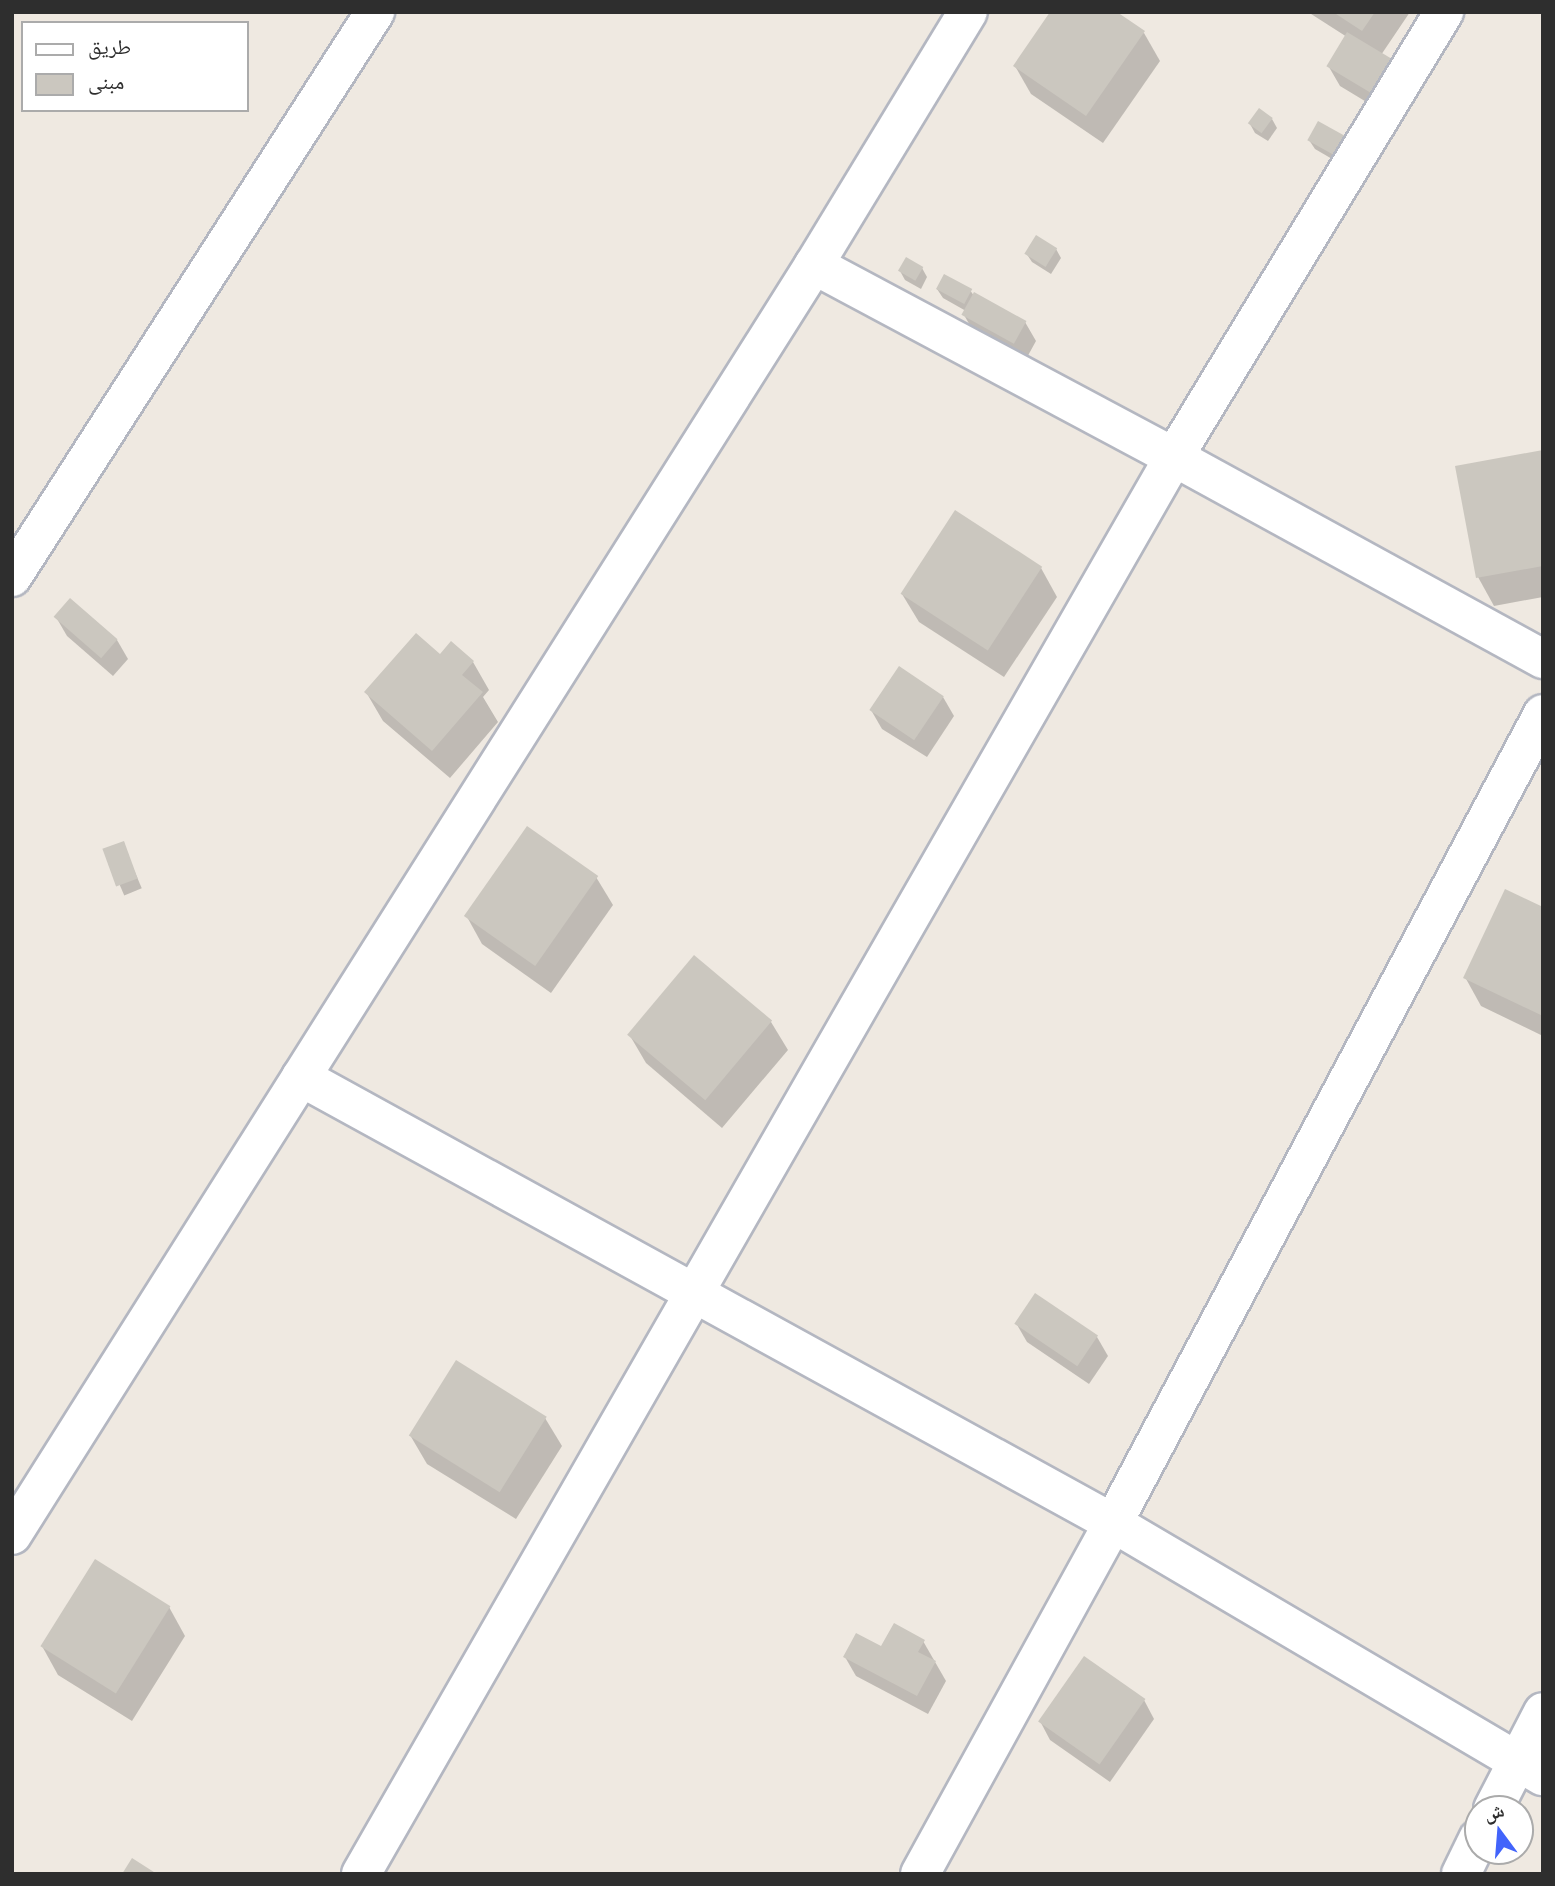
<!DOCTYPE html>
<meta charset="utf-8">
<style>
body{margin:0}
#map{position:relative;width:1555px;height:1886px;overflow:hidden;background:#efe9e1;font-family:Barlow,"Noto Naskh Arabic",sans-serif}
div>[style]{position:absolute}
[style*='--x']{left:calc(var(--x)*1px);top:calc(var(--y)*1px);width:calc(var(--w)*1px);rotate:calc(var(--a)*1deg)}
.shadow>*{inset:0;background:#0003;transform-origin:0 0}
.building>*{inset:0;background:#cbc7bf;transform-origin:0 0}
.roads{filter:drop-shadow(2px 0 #b4b7c1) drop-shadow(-2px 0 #b4b7c1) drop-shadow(0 2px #b4b7c1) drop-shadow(0 -2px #b4b7c1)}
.minor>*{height:38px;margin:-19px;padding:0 19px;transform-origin:19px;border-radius:19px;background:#fff}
span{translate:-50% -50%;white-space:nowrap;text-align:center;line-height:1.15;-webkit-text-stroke:5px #fff;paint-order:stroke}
.frame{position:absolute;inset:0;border:14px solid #2e2e2e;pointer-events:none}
.legend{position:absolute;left:21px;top:21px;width:228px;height:91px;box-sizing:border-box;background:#fff;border:2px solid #ababab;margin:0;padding:9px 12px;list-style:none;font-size:21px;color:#2e2e2e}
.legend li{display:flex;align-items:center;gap:14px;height:35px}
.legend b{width:35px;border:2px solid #ababab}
.north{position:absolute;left:1464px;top:1795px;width:70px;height:70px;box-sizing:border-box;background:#fff;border:2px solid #ababab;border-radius:50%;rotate:344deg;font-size:19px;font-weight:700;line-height:28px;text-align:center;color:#2e2e2e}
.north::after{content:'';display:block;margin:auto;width:24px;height:32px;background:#4264fb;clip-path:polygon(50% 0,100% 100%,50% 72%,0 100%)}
</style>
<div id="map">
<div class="shadow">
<i style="clip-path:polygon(1308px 12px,1410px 12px,1381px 55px,1391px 61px,1383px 112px,1340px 86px,1329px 67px,1347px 37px)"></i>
<i style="clip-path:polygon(1144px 33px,1160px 61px,1103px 143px,1031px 94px,1015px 66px)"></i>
<i style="clip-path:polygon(1272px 119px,1277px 128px,1268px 141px,1255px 133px,1250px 124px)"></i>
<i style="clip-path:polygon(1344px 137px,1349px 146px,1339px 163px,1315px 149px,1309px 140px)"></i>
<i style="clip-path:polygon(1056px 249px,1061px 258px,1051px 274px,1032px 262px,1026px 253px)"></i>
<i style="clip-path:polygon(922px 268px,927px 277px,921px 289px,905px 280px,900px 271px)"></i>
<i style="clip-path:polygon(937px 289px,970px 290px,974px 296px,1025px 322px,1036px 341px,1025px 361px,975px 334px,964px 315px,966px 311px,943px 298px)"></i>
<i style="clip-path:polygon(1543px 452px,1543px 597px,1494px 606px,1478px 577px)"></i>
<i style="clip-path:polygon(1041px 568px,1057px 597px,1004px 677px,919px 622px,902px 594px)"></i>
<i style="clip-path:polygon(56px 617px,117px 640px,128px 659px,113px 676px,67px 636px)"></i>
<i style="clip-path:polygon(440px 656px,473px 662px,489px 690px,483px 697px,498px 722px,450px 778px,383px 721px,366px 692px)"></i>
<i style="clip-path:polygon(943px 697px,954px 716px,927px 757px,882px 729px,871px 710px)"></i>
<i style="left:123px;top:844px;width:48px;height:19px;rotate:67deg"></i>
<i style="clip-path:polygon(596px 877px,613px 905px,551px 993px,482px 944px,466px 915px)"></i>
<i style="clip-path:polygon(1543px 909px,1543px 1036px,1481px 1006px,1465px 977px)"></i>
<i style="clip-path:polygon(771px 1022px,788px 1050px,722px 1128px,646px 1063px,629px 1034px)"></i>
<i style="clip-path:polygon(1016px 1323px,1097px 1337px,1108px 1356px,1089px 1384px,1027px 1342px)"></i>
<i style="clip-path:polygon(545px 1418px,562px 1446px,516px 1519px,427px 1464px,410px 1435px)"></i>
<i style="clip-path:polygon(169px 1607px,185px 1636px,132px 1721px,58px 1675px,42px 1646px)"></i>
<i style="clip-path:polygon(923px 1641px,946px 1681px,928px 1714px,856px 1676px,845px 1657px)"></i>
<i style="clip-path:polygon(1144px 1700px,1154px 1719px,1110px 1782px,1050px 1740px,1040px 1721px)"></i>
</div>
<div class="building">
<i style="clip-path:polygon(1050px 12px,1117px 12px,1145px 31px,1086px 116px,1013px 66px)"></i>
<i style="clip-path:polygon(1333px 12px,1375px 12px,1362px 31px)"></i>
<i style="left:1347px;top:32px;width:54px;height:40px;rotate:31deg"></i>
<i style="left:1259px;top:108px;width:17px;height:19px;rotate:36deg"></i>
<i style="left:1318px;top:121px;width:31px;height:22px;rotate:29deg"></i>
<i style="left:1036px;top:235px;width:25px;height:22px;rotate:32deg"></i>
<i style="left:906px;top:257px;width:20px;height:16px;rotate:30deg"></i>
<i style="left:944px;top:274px;width:32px;height:17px;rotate:28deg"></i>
<i style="left:974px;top:292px;width:60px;height:26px;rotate:29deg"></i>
<i style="clip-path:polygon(1543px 450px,1543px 566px,1476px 578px,1455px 466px)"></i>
<i style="left:955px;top:510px;width:104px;height:100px;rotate:33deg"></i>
<i style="left:70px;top:598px;width:63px;height:25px;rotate:41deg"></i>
<i style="clip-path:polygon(416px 633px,440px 654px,451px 641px,474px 661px,462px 675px,483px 692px,432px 751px,364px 692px)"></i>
<i style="left:899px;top:666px;width:54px;height:53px;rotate:34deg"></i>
<i style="left:527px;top:826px;width:87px;height:110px;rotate:35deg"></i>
<i style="left:124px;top:841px;width:40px;height:23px;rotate:70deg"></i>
<i style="clip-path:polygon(1505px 889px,1543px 907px,1543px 1016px,1463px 978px)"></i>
<i style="left:694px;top:955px;width:102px;height:104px;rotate:40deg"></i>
<i style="left:1035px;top:1293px;width:76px;height:37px;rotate:34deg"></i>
<i style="left:456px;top:1360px;width:107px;height:89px;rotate:32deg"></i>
<i style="left:95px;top:1559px;width:89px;height:103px;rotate:32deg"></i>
<i style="clip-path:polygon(894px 1623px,925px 1640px,918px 1652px,936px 1661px,917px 1696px,843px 1657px,856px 1633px,881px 1646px)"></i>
<i style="left:1084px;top:1656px;width:75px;height:80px;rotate:35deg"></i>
<i style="clip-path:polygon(132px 1858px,157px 1874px,122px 1874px)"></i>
</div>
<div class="roads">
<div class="minor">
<i style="--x:814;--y:265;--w:408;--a:28.1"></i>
<i style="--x:1174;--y:457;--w:421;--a:28.7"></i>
<i style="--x:12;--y:577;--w:672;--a:-57.28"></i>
<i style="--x:301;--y:1077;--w:926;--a:28.78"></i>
<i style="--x:1113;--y:1523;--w:499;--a:30.5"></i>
<i style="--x:12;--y:1535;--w:1502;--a:-57.73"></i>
<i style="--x:814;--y:265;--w:296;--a:-58.7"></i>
<i style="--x:1493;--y:1809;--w:109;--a:-62.7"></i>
<i style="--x:361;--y:1874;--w:1634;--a:-60.16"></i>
<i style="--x:1174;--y:457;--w:521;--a:-58.75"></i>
<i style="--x:920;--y:1874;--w:401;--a:-61.2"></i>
<i style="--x:1113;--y:1523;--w:916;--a:-62.01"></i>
<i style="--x:1461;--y:1874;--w:39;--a:-64"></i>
</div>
</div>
<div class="frame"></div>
<ul class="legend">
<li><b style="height:9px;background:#fff"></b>طريق</li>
<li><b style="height:19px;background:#cbc7bf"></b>مبنى</li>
</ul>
<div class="north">ش</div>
</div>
